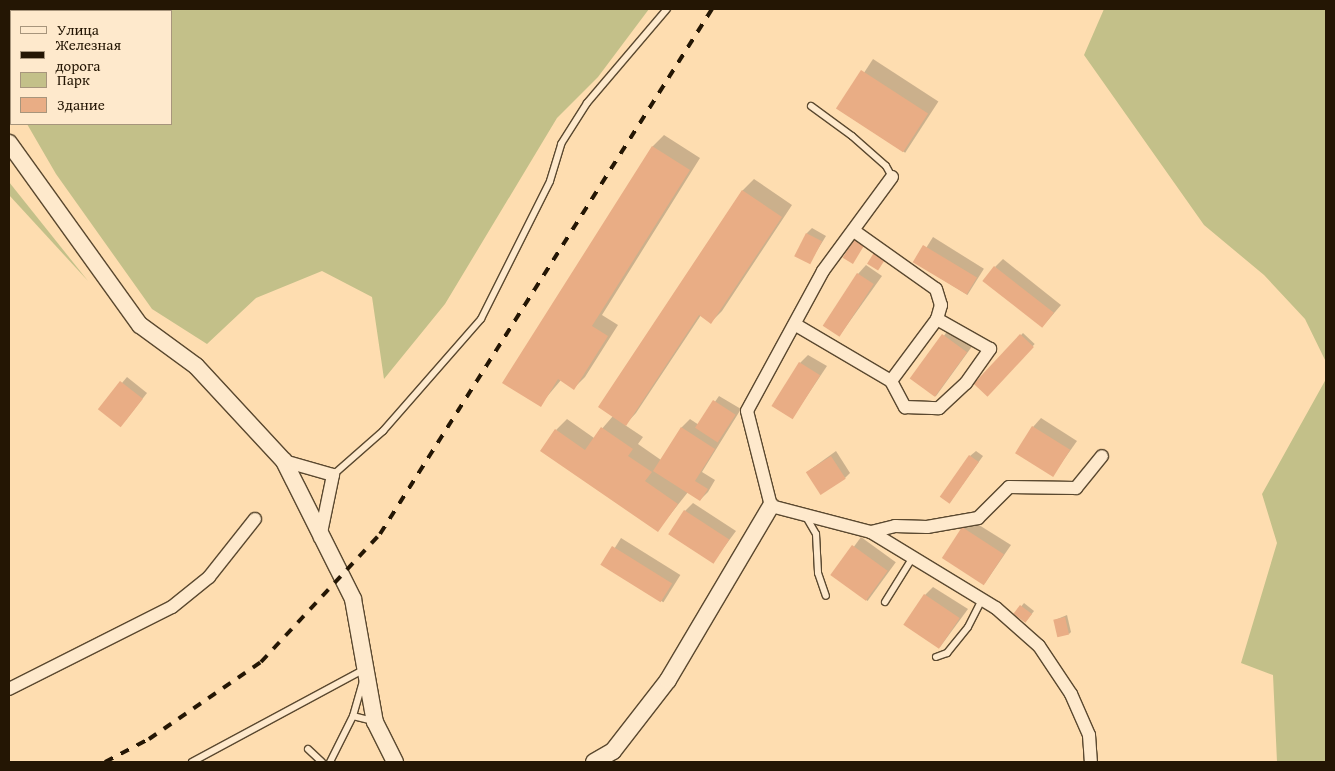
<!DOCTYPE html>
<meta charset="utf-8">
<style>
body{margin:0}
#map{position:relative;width:1335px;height:771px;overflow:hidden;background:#feddb0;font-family:"Gentium Book Plus",serif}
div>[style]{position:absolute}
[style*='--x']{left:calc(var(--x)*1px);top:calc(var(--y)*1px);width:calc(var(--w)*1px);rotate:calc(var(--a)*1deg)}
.green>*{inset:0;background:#c3c089}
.shadow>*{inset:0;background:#0003;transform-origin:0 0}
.building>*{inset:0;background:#e9ad85;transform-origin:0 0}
.roads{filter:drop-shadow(1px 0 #5a482f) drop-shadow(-1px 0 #5a482f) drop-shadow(0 1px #5a482f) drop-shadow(0 -1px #5a482f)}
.service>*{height:6px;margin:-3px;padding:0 3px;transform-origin:3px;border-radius:3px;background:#fee9cc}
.minor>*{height:12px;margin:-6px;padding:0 6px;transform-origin:6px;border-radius:6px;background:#fee9cc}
.tertiary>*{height:16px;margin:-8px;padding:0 8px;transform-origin:8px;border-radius:8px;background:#fee9cc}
.rail>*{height:4px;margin-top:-2px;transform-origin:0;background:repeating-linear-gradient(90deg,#241604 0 9px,transparent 0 18px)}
span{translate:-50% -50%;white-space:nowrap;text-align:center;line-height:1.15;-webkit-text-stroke:4px #fee9cc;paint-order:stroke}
.frame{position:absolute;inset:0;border:10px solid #241604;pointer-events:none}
.legend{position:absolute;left:10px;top:10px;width:162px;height:115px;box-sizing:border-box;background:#fee9cc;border:1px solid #a7957c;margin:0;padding:6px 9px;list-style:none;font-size:15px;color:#241604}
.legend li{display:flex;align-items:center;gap:10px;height:25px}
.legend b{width:25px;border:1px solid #a7957c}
</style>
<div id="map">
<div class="green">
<i style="clip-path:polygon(9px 9px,649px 9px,598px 77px,557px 118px,445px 304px,384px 379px,372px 297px,322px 271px,256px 298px,207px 344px,152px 309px,56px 174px,27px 124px,171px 124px,171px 11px,11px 11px,11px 96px)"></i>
<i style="clip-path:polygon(1104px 9px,1326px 9px,1326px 362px,1305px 319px,1264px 275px,1204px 225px,1084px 55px)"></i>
<i style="clip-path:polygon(9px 182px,88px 281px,9px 195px)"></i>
<i style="clip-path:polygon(1326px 379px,1326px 762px,1277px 762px,1273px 675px,1241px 663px,1277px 543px,1262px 494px)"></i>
</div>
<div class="shadow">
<i style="left:873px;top:59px;width:78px;height:61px;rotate:33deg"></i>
<i style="clip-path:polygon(664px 135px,700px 158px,602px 315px,618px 325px,585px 377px,574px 388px,561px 380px,540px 405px,504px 382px,653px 146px)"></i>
<i style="clip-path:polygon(754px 179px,792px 205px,722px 311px,711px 322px,701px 315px,636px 413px,625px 425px,643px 437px,638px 444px,661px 460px,682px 427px,690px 419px,699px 425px,719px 396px,741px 409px,702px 472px,715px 480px,708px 492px,700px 500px,688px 492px,658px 530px,556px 430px,567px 419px,594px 438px,613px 416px,599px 407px,743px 190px)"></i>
<i style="clip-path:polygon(812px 228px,826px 236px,810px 262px,807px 233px)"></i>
<i style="left:933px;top:237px;width:60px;height:31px;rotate:32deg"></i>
<i style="clip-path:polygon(1003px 259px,1061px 305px,1043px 326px,995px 267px)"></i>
<i style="clip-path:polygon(866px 265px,882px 276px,840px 335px,858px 274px)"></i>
<i style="left:951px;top:326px;width:29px;height:66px;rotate:36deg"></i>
<i style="left:1023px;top:333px;width:16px;height:70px;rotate:43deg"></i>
<i style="clip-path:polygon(808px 355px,827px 366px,793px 417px,800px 363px)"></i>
<i style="clip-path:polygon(127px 377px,147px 393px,126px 420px,100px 409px)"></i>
<i style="clip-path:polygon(1041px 418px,1077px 441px,1053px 475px,1033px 427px)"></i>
<i style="clip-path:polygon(836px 451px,850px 473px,845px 478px,807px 472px)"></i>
<i style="clip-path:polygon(976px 451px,983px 456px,950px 502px,970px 456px)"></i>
<i style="clip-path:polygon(693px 503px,736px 531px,713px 562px,685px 511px)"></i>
<i style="clip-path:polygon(971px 520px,1011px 545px,985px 583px,963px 528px)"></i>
<i style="left:861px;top:537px;width:43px;height:48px;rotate:36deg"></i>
<i style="left:621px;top:538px;width:70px;height:32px;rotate:32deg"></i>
<i style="clip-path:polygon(933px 587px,968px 609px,940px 647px,925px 595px)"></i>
<i style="clip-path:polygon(1024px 603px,1034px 611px,1027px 620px,1015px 614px)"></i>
<i style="clip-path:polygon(1067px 615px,1071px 632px,1069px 634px,1055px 620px)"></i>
</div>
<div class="building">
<i style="left:861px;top:70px;width:80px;height:46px;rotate:33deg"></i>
<i style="clip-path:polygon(652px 146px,690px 170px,592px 326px,608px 336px,574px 390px,558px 379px,541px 407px,502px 383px)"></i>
<i style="clip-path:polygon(742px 190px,782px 217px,711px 324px,699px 315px,626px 426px,598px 407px)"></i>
<i style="left:806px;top:233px;width:18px;height:26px;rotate:27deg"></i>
<i style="left:854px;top:239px;width:12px;height:22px;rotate:31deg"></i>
<i style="left:923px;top:245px;width:63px;height:20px;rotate:31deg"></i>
<i style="left:875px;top:251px;width:13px;height:15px;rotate:32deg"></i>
<i style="left:994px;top:266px;width:76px;height:19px;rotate:38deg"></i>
<i style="left:857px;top:273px;width:20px;height:63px;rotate:33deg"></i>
<i style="left:942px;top:334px;width:31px;height:55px;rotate:36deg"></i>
<i style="left:1020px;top:334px;width:19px;height:68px;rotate:43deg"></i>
<i style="left:799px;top:362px;width:25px;height:52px;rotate:32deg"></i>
<i style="left:120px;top:381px;width:29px;height:36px;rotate:38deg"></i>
<i style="left:713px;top:400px;width:27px;height:33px;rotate:33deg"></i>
<i style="left:1032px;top:426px;width:45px;height:32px;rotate:32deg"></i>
<i style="clip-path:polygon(601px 427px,633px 449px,628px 456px,652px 472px,645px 481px,678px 504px,658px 532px,540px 451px,555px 429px,585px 450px)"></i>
<i style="clip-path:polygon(681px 427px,715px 449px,695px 481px,708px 489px,700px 501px,653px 471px)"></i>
<i style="left:969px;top:455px;width:12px;height:51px;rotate:35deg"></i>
<i style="left:831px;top:456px;width:27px;height:30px;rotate:57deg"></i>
<i style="left:684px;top:510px;width:54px;height:29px;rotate:33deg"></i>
<i style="left:962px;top:527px;width:50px;height:37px;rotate:33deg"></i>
<i style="left:852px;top:545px;width:44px;height:37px;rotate:36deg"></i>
<i style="left:612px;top:546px;width:71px;height:22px;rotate:32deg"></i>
<i style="left:924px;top:594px;width:43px;height:37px;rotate:34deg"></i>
<i style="left:1020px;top:605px;width:15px;height:11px;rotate:37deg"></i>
<i style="left:1065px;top:617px;width:18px;height:12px;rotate:77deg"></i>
</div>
<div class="roads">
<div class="service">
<i style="--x:811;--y:106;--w:51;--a:36.2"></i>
<i style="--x:852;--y:136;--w:45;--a:41.4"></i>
<i style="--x:886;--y:166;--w:13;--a:61"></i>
<i style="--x:333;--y:475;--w:67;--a:-41.3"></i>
<i style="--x:383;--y:431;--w:149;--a:-48.8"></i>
<i style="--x:481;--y:319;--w:154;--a:-63.4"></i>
<i style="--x:550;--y:181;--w:39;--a:-73"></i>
<i style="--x:561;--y:144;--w:49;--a:-57.6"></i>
<i style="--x:587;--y:103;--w:123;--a:-49.6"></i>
<i style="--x:805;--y:515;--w:22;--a:60"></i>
<i style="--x:816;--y:534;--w:39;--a:87"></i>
<i style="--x:818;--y:573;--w:24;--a:71"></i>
<i style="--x:885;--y:602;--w:53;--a:-58.1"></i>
<i style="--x:936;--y:657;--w:12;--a:-20"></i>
<i style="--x:947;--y:653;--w:33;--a:-51"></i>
<i style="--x:968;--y:627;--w:29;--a:-63"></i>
<i style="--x:353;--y:716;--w:21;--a:14"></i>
<i style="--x:308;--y:749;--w:19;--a:43"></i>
<i style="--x:192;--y:762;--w:196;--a:-28.3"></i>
<i style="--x:330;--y:762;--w:51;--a:-63.4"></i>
<i style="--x:353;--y:716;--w:36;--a:-74"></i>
</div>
<div class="minor">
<i style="--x:892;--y:177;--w:117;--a:126.3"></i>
<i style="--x:823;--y:271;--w:159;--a:118.5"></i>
<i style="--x:747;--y:411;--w:98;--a:75.8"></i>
<i style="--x:771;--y:506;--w:103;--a:14.6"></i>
<i style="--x:871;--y:532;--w:146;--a:31.3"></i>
<i style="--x:996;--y:608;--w:57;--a:41.5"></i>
<i style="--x:1039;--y:646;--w:58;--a:56.3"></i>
<i style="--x:1071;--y:694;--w:45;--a:66.3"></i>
<i style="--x:1089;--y:735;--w:27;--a:86"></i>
<i style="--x:854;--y:231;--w:100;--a:35.3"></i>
<i style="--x:936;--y:289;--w:17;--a:73"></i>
<i style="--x:941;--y:305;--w:15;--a:106"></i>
<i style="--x:796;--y:325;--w:110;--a:30.5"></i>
<i style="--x:891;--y:381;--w:30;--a:62"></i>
<i style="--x:905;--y:407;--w:34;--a:2"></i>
<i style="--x:939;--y:408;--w:37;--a:-43"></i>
<i style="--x:966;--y:383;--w:42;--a:-54.8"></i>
<i style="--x:990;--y:349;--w:61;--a:-150.5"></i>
<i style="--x:937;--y:319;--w:77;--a:126.6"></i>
<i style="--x:284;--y:461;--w:51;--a:15.9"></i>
<i style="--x:333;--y:475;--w:64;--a:101.7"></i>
<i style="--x:871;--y:532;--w:25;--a:-14"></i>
<i style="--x:895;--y:526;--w:32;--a:2"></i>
<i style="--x:927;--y:527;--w:52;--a:-10"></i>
<i style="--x:978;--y:518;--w:44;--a:-45"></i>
<i style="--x:1009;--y:487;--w:67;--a:0.9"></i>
<i style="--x:1076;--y:488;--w:41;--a:-50.9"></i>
<i style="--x:9;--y:689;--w:182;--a:-26.7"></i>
<i style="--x:172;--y:607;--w:48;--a:-39"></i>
<i style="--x:209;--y:577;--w:74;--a:-51.6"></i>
</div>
<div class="tertiary">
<i style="--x:9;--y:143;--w:224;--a:54.3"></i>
<i style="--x:140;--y:325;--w:69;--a:36.2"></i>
<i style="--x:196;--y:366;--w:129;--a:47.2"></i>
<i style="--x:284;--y:461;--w:154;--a:63.4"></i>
<i style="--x:353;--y:599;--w:125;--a:79.9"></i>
<i style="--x:375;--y:722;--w:45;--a:63.4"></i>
<i style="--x:594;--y:762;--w:22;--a:-30"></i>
<i style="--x:613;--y:751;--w:90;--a:-52.2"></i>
<i style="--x:668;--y:680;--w:202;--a:-59.4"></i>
</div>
</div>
<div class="rail">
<i style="--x:105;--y:762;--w:50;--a:-27.6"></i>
<i style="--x:149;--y:739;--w:136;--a:-34.5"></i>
<i style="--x:261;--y:662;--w:175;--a:-47.1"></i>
<i style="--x:380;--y:534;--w:621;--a:-57.69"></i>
</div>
<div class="frame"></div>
<ul class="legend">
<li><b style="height:6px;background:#fee9cc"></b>Улица</li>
<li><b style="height:6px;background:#241604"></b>Железная дорога</li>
<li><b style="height:14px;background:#c3c089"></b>Парк</li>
<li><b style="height:14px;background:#e9ad85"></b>Здание</li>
</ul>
</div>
